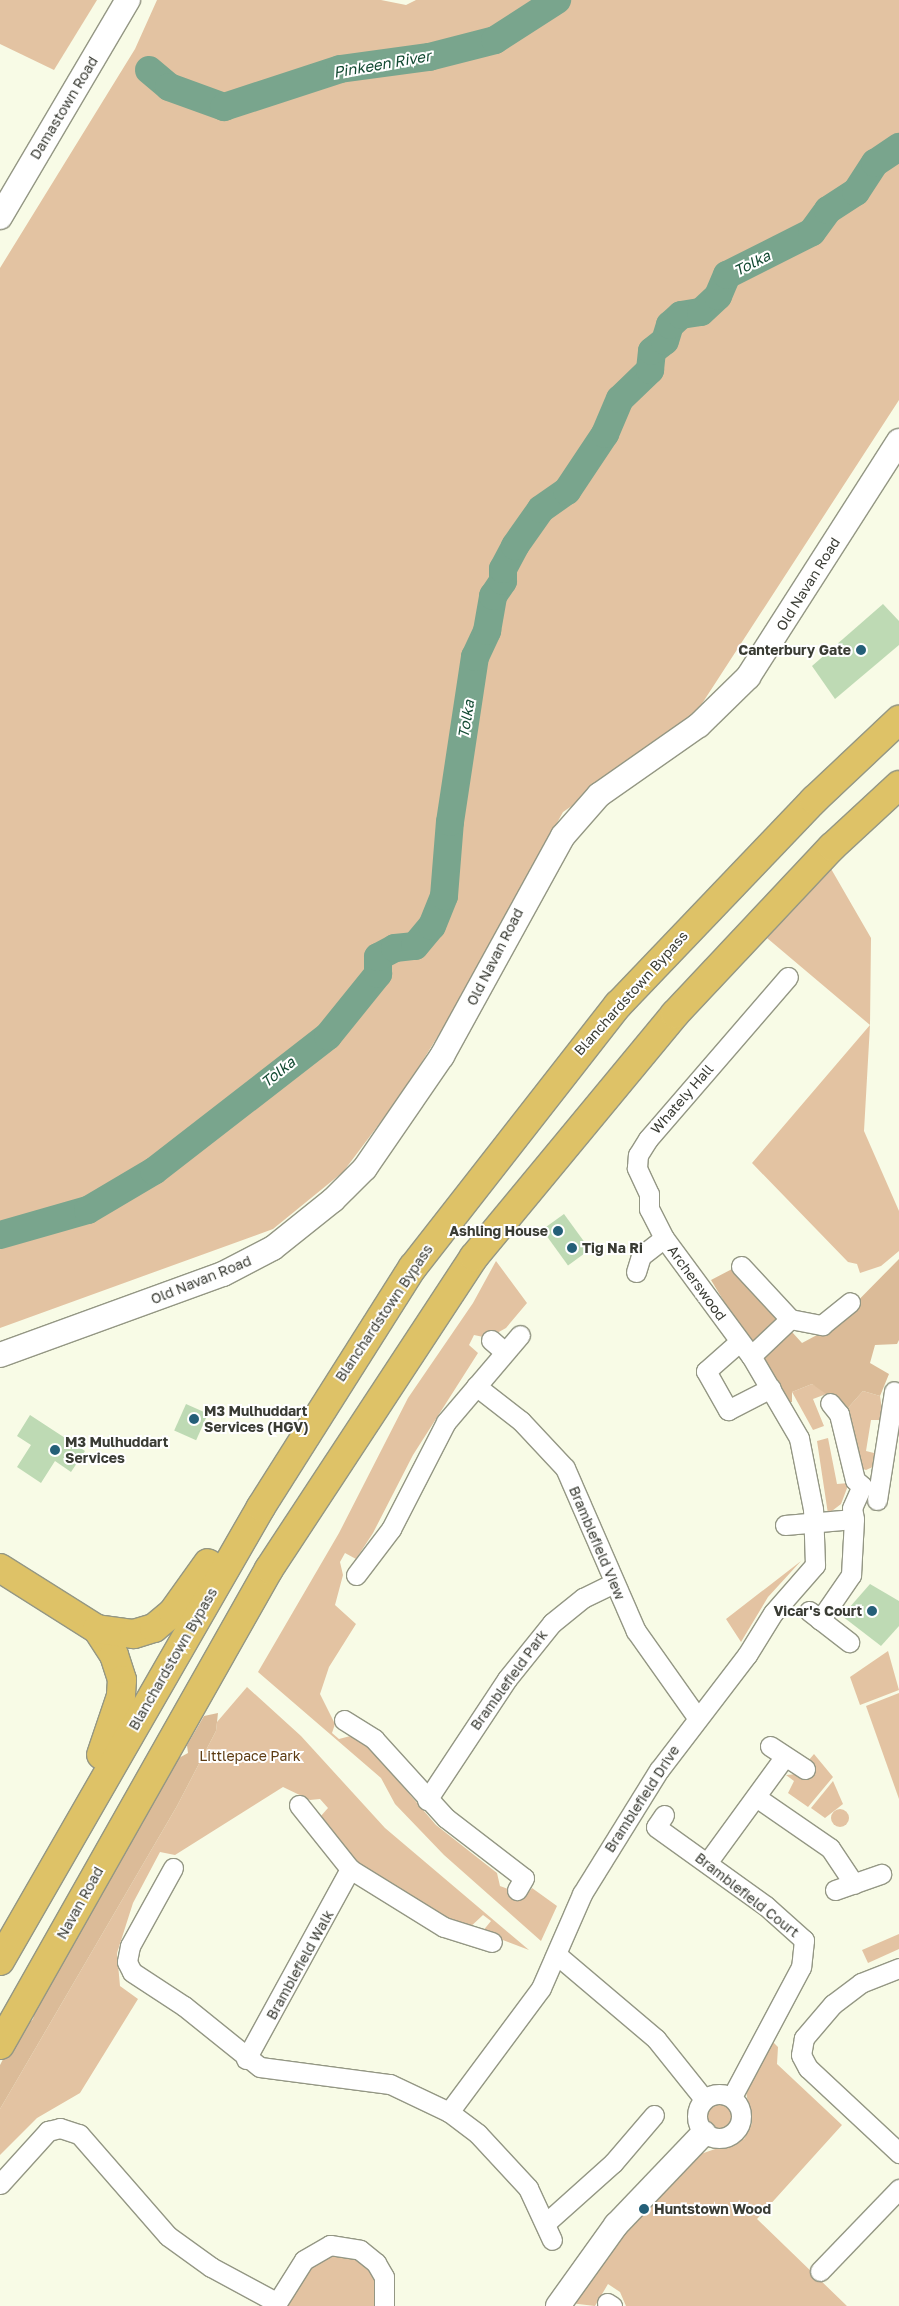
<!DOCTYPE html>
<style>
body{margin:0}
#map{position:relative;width:899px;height:2306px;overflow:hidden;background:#f8fbe6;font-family:"Golos Text",sans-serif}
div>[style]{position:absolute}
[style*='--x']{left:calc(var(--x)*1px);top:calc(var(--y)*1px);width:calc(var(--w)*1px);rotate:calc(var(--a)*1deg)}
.green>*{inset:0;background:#e3c3a2}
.round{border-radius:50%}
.forest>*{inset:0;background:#dbbb98}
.river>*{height:28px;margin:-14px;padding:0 14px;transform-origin:14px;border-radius:14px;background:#79a58d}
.building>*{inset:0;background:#bedab4;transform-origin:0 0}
.roads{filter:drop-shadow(1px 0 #949784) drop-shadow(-1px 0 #949784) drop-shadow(0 1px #949784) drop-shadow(0 -1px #949784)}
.minor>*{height:19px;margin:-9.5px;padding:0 9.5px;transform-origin:9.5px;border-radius:9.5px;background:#fff}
.minor>.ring{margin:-9.5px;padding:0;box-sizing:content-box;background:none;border:19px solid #fff;border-radius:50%}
.tertiary>*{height:24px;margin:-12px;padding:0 12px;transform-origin:12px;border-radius:12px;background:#fff}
.trunk>*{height:28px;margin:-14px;padding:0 14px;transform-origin:14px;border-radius:14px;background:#dec267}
.dots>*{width:14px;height:14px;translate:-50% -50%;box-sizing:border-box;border:2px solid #fff;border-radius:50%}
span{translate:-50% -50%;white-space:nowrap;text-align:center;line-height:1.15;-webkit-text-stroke:4px #fff;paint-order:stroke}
.street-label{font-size:14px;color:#3a3c34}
.poi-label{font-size:14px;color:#3a3c34;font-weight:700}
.right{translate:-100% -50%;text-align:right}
.left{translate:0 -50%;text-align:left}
.park-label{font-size:14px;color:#5c3b12}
.water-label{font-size:15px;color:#144b33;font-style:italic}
</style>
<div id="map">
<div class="green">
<i style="clip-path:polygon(0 0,97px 0,54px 70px,0 44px)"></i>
<i style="clip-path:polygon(157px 0,381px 0,406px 5px,416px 0,899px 0,899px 400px,694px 716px,664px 743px,563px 812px,446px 1023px,404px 1091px,343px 1172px,273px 1229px,0 1328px,0 268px,135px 49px)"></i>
<i style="clip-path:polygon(830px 867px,871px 938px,870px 1025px,864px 1131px,899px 1211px,899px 1251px,881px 1266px,860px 1273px,857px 1264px,848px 1262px,752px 1163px,870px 1025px,767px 938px)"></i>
<i style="clip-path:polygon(496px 1261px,527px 1303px,506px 1328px,488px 1338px,474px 1335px,469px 1345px,478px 1353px,413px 1455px,373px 1533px,356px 1559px,345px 1553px,340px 1562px,343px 1575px,335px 1605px,356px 1624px,329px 1667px,320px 1694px,335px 1724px,332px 1733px,339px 1739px,358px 1734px,436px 1825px,497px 1873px,500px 1886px,526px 1896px,532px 1888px,557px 1906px,541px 1941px,444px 1855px,395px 1804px,381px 1778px,258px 1672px,339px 1533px,408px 1398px,473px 1303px)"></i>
<i style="clip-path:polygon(812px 1384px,829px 1393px,813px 1399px,824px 1426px,813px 1430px,792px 1392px)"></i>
<i style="clip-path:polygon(863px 1391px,880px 1396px,883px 1416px,882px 1420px,871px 1420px,866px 1451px,878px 1454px,875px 1466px,866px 1470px,860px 1468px,847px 1409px)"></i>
<i style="clip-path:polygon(828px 1438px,837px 1484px,849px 1483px,841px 1504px,828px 1514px,817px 1441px)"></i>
<i style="clip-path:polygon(801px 1561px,768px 1597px,741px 1642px,726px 1619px)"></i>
<i style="clip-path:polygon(888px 1651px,899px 1690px,860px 1705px,850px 1677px)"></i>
<i style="clip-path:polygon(247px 1687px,301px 1736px,385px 1828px,529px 1950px,482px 1932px,491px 1921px,483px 1915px,467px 1930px,376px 1878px,348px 1855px,320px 1817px,328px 1808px,320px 1799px,310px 1800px,283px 1787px,175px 1855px,160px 1852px,133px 1903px,117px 1953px,120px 1986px,138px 1999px,80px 2093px,37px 2118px,0 2155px,0 2109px,177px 1806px,216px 1731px,217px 1722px)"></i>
<i style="clip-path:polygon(899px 1693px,899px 1799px,866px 1706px)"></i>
<i style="clip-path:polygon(814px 1754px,833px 1777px,808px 1807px,788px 1793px,794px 1781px,786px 1775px,797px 1774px)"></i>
<i style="clip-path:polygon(833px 1781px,843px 1804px,825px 1818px,811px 1808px)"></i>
<i class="round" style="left:831px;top:1809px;width:18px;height:18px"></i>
<i style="clip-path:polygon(899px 1934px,899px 1949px,868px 1963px,862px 1950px)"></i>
<i style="clip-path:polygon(771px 2040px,778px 2047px,777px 2064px,842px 2125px,757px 2219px,847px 2306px,626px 2306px,620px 2292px,608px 2284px,595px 2306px,570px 2303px,622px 2230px,695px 2156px,744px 2139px,752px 2123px,745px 2087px)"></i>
<i class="round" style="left:704px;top:2101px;width:28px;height:28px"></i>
<i style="clip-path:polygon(333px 2252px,365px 2261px,378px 2280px,375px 2306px,285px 2306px,313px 2261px)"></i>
</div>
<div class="forest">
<i style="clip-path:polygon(899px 1259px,899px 1340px,897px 1344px,875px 1345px,870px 1363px,889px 1374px,880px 1396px,863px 1391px,847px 1409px,812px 1384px,792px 1392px,792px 1402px,785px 1403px,711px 1280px,734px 1268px,802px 1343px,832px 1327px)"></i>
<i style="clip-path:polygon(218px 1713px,216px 1731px,177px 1806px,0 2109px,0 2065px,14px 2038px,33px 2019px,38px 1995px,177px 1759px,188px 1753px,187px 1745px,204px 1716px)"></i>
</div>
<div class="river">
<i style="--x:149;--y:70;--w:26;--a:40"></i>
<i style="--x:169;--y:87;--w:59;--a:20"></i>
<i style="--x:224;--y:107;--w:122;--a:-18.1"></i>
<i style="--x:340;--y:69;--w:90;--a:-7.7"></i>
<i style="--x:429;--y:57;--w:68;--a:-14.4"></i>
<i style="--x:495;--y:40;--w:74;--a:-32.8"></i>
<i style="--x:0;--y:1235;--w:91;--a:-15.9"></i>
<i style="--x:88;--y:1210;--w:77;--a:-30.6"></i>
<i style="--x:154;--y:1171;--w:220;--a:-37.8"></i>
<i style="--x:328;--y:1036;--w:80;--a:-51.1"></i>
<i style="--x:378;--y:974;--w:17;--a:-90"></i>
<i style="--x:378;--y:957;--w:19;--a:-28"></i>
<i style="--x:395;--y:948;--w:20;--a:-6"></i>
<i style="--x:415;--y:946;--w:26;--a:-50"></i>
<i style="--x:432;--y:926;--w:32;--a:-68"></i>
<i style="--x:444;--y:896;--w:74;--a:-85.4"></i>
<i style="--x:450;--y:822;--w:167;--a:-81.4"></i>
<i style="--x:475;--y:657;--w:29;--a:-65"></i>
<i style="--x:487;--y:631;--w:36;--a:-80"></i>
<i style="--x:493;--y:596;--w:18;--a:-56"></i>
<i style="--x:503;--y:581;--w:12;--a:-90"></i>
<i style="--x:503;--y:569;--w:26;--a:-62"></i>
<i style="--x:515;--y:546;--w:45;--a:-54.9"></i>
<i style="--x:541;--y:509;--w:32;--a:-35"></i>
<i style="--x:567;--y:491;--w:69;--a:-56.3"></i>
<i style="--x:605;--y:434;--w:38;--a:-67"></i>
<i style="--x:620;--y:399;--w:42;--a:-44"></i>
<i style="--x:650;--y:370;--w:19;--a:-84"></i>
<i style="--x:652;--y:351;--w:16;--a:-38"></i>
<i style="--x:665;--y:341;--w:17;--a:-73"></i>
<i style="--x:670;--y:325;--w:15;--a:-42"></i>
<i style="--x:681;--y:315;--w:20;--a:-9"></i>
<i style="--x:701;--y:312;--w:23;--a:-43"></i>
<i style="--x:718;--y:296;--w:23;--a:-67"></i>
<i style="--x:727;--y:275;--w:95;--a:-26.8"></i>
<i style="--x:812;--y:232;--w:27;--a:-54"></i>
<i style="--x:828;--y:210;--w:33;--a:-33"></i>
<i style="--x:856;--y:192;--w:35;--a:-57"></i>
<i style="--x:875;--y:163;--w:29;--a:-34"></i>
</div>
<div class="building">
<i style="clip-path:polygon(883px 604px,899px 621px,899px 645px,835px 699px,812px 666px)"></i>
<i style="left:564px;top:1214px;width:44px;height:27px;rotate:54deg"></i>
<i style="left:186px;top:1404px;width:24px;height:29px;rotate:24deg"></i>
<i style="clip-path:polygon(30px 1415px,85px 1451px,71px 1472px,55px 1461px,41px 1483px,17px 1467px,31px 1445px,17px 1436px)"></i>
<i style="clip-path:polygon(870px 1584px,899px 1601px,899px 1626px,881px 1646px,842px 1616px)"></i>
</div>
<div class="roads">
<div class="minor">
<i style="--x:741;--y:1266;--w:72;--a:47.2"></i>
<i style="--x:636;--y:1272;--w:17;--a:-73"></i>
<i style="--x:641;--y:1256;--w:29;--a:-38"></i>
<i style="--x:491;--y:1340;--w:18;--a:41"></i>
<i style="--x:739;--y:1342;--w:44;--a:138.7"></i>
<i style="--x:706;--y:1371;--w:45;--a:60.6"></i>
<i style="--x:728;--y:1410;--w:48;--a:-27.1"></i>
<i style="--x:751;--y:1356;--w:54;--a:-43.5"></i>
<i style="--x:790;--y:1319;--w:33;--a:11"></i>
<i style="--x:822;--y:1325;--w:36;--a:-39"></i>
<i style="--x:476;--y:1386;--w:57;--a:37.9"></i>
<i style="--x:521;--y:1421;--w:64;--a:46.9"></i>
<i style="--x:565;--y:1468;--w:178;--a:66.5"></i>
<i style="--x:636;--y:1631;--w:105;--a:54.7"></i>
<i style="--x:877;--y:1500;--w:110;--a:-81.1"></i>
<i style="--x:785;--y:1525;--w:69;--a:-5"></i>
<i style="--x:854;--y:1519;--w:11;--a:-100"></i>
<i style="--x:852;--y:1508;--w:24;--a:-66"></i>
<i style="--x:862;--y:1486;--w:9;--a:-139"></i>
<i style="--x:855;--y:1480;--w:68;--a:-103.6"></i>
<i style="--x:839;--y:1414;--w:14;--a:-129"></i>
<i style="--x:356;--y:1575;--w:58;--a:-52.7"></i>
<i style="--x:391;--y:1529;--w:120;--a:-62.8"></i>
<i style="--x:446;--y:1422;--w:114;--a:-49.6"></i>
<i style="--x:809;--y:1611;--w:51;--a:37.8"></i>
<i style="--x:820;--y:1620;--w:55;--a:-55.4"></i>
<i style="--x:851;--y:1575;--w:56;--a:-86.9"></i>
<i style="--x:344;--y:1720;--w:36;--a:32"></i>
<i style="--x:374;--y:1739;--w:107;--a:47.7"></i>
<i style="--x:446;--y:1818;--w:98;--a:37.6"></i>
<i style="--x:524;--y:1878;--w:14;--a:120"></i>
<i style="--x:770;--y:1746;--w:42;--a:33.3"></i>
<i style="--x:756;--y:1797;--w:90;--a:34.6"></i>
<i style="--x:830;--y:1848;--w:43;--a:56.3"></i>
<i style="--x:427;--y:1800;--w:145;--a:-56.5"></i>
<i style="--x:507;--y:1679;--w:72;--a:-51.2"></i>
<i style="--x:552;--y:1623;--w:40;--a:-39"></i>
<i style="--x:583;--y:1598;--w:34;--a:-26"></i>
<i style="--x:299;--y:1805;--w:82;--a:51.4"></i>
<i style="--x:350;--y:1869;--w:110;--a:31.7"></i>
<i style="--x:444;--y:1927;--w:50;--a:17.4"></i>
<i style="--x:664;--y:1815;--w:14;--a:124"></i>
<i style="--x:656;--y:1827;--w:135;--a:35.7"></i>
<i style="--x:766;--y:1906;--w:51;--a:41.8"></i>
<i style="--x:804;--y:1940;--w:27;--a:96"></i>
<i style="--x:801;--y:1967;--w:147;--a:118"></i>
<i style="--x:707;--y:1863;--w:132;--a:-53.9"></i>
<i style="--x:173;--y:1868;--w:89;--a:118.9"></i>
<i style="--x:130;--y:1946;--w:16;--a:101"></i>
<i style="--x:127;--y:1962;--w:11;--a:63"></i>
<i style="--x:132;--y:1972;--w:62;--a:33.2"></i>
<i style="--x:184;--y:2006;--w:97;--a:38.8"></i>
<i style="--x:260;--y:2067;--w:131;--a:7.5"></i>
<i style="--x:390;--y:2084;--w:65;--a:25.4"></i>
<i style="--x:449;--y:2112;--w:36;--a:37"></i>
<i style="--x:478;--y:2134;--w:74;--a:47.2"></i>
<i style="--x:528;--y:2188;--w:57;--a:65.2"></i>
<i style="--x:835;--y:1890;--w:49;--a:-19.2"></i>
<i style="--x:557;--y:1955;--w:130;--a:40.3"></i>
<i style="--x:656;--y:2039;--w:77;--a:51.3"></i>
<i style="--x:899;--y:1968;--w:41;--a:158.5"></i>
<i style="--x:861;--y:1983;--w:35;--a:143"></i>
<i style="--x:833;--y:2004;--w:45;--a:130.5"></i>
<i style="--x:804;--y:2038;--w:17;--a:100"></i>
<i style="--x:801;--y:2055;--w:15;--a:62"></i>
<i style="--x:808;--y:2068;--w:125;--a:43"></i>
<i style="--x:246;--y:2059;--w:217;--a:-61.3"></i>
<i class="ring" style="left:697px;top:2094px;width:25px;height:25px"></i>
<i style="--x:449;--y:2112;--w:154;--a:-53.4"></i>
<i style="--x:541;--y:1988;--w:103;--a:-66.4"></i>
<i style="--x:582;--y:1894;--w:146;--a:-58.2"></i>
<i style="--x:659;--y:1770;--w:145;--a:-52.6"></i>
<i style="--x:747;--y:1655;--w:49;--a:-58.2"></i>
<i style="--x:773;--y:1613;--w:64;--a:-48.8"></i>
<i style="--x:815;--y:1565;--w:56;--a:-92"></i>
<i style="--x:813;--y:1509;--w:72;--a:-101.2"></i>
<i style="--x:799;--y:1438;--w:95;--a:-120.3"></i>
<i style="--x:751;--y:1356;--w:147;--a:-126.4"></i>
<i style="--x:664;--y:1238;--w:33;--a:-117"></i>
<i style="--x:649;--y:1209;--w:15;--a:-90"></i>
<i style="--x:649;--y:1194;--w:29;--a:-115"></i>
<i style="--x:637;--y:1168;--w:13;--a:-86"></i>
<i style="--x:638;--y:1155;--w:19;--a:-58"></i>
<i style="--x:648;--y:1139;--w:214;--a:-49.2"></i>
<i style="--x:0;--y:2184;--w:72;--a:-47.8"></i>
<i style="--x:48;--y:2131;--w:12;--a:-14"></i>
<i style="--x:60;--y:2128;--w:20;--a:18"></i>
<i style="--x:79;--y:2134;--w:135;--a:48.9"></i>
<i style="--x:168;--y:2236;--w:53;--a:35.8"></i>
<i style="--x:211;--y:2267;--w:74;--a:28.3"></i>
<i style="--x:547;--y:2222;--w:89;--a:-41.8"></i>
<i style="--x:613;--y:2163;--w:63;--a:-49.5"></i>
<i style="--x:820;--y:2271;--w:114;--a:-46.1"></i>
<i style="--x:607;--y:2303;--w:6;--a:31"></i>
<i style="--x:275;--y:2306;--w:54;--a:-57.8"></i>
<i style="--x:304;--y:2260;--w:30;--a:-30"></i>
<i style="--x:330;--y:2245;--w:30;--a:9"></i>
<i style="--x:360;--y:2250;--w:21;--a:39"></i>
<i style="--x:376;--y:2263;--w:16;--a:60"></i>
<i style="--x:384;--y:2277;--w:29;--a:90"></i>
</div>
<div class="tertiary">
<i style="--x:0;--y:217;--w:252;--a:-59.5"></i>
<i style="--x:0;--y:1355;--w:237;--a:-20"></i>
<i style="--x:223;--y:1274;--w:56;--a:-27.5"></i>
<i style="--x:273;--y:1248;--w:77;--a:-38.7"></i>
<i style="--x:333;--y:1200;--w:45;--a:-45"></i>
<i style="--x:365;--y:1168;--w:136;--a:-55.5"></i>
<i style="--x:442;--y:1056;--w:251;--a:-61.2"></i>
<i style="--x:563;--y:836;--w:55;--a:-48.7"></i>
<i style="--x:599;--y:795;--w:122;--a:-35"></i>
<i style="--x:699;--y:725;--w:69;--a:-44.4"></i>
<i style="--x:748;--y:677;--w:280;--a:-57.4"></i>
<i style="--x:558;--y:2306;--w:100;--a:-54.4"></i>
<i style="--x:616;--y:2225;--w:127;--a:-46.3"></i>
</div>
<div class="trunk">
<i style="--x:0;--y:1568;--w:115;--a:32.2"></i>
<i style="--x:97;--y:1629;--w:31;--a:57"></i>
<i style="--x:114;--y:1655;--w:26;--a:72"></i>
<i style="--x:122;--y:1680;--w:16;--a:94"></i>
<i style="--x:121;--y:1696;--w:62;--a:108.7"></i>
<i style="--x:97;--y:1629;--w:37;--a:8"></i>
<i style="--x:134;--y:1634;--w:21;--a:-17"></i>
<i style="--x:154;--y:1628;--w:25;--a:-40"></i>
<i style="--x:173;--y:1612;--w:60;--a:-54.5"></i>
<i style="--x:0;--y:1961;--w:524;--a:-60.11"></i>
<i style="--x:261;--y:1507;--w:284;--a:-57.7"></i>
<i style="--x:413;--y:1267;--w:333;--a:-52"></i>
<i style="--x:618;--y:1005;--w:284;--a:-46.3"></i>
<i style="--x:814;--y:800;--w:117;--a:-43.3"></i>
<i style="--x:0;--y:2045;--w:547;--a:-60.53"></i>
<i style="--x:269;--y:1569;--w:373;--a:-56.7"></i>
<i style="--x:474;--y:1257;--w:315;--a:-50.4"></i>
<i style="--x:675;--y:1014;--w:229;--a:-46.8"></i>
<i style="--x:832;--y:847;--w:91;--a:-42.8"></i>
</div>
</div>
<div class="dots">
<i style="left:861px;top:650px;background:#245f78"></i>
<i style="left:558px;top:1231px;background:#245f78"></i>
<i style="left:572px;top:1248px;background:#245f78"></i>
<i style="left:194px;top:1419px;background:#245f78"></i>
<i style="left:55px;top:1450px;background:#245f78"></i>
<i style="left:872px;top:1611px;background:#245f78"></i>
<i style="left:644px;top:2209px;background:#245f78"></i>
</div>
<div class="street-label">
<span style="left:64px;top:108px;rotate:-59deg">Damastown Road</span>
<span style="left:808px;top:584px;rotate:-58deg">Old Navan Road</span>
<span style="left:495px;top:957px;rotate:-63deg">Old Navan Road</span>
<span style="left:631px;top:993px;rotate:-48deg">Blanchardstown Bypass</span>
<span style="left:682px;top:1099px;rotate:-49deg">Whately Hall</span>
<span style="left:201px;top:1280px;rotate:-22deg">Old Navan Road</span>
<span style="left:697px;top:1283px;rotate:54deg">Archerswood</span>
<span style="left:384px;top:1313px;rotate:-56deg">Blanchardstown Bypass</span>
<span style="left:597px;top:1543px;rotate:67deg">Bramblefield View</span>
<span style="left:173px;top:1659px;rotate:-60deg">Blanchardstown Bypass</span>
<span style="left:509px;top:1680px;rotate:-54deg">Bramblefield Park</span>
<span style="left:642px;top:1799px;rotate:-57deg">Bramblefield Drive</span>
<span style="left:747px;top:1895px;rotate:38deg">Bramblefield Court</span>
<span style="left:80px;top:1903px;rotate:-61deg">Navan Road</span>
<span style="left:300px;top:1965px;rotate:-61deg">Bramblefield Walk</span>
</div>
<div class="poi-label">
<span class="right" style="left:851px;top:650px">Canterbury Gate</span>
<span class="right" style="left:548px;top:1231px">Ashling House</span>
<span class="left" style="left:582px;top:1248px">Tig Na Ri</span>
<span class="left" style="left:204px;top:1419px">M3 Mulhuddart<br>Services (HGV)</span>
<span class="left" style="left:65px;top:1450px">M3 Mulhuddart<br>Services</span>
<span class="right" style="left:862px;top:1611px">Vicar's Court</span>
<span class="left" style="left:654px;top:2209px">Huntstown Wood</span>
</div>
<div class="park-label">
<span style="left:250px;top:1756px">Littlepace Park</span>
</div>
<div class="water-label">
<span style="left:382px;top:64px;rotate:-10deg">Pinkeen River</span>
<span style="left:752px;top:263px;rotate:-27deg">Tolka</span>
<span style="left:466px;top:719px;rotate:-81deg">Tolka</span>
<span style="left:278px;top:1072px;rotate:-39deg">Tolka</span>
</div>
</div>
